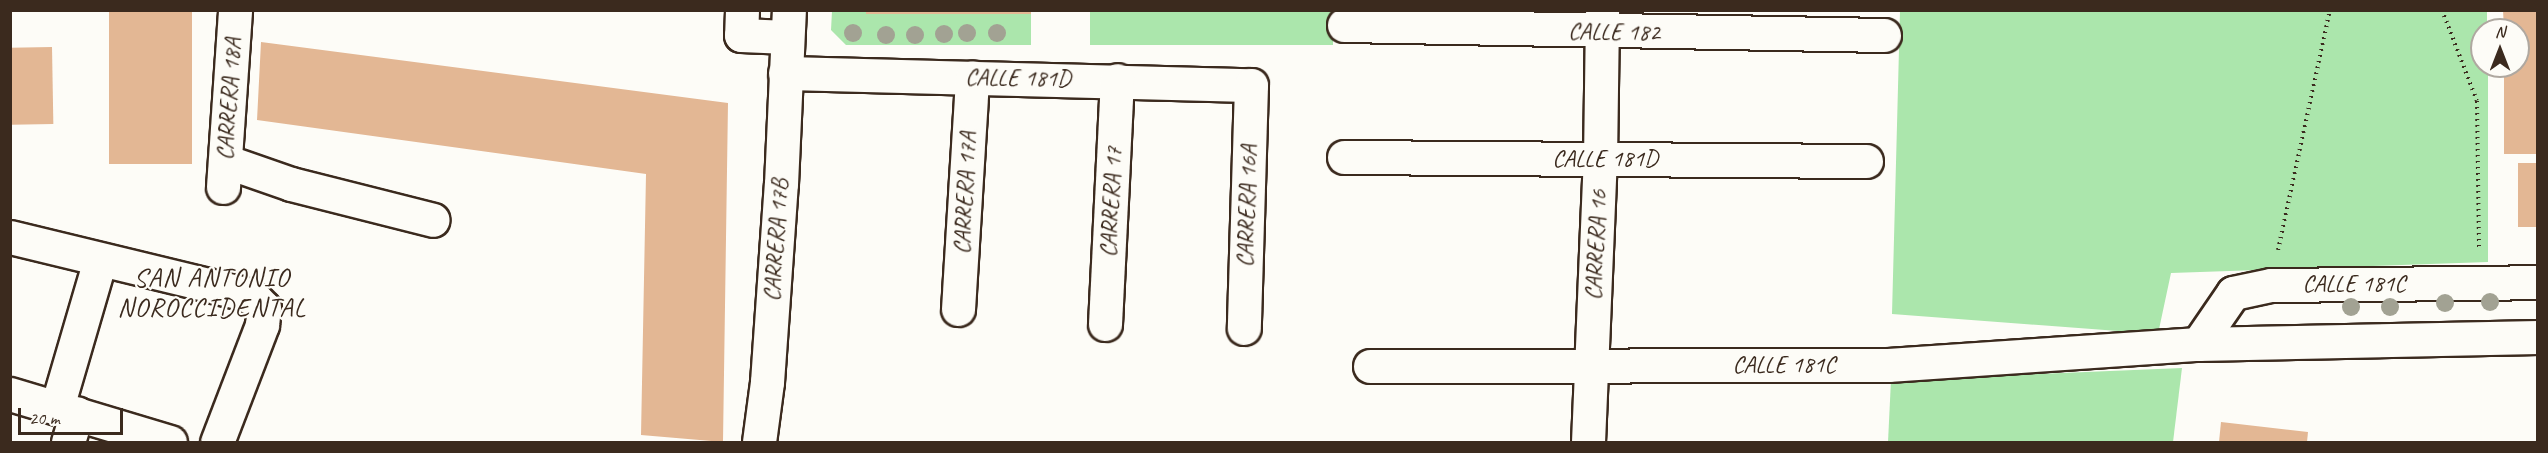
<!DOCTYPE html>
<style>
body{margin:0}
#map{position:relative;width:2548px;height:453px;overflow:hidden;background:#fdfcf7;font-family:Caveat,sans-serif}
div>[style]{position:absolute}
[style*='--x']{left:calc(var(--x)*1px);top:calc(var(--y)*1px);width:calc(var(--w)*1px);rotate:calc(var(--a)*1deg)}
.green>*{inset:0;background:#abe6ac;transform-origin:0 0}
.building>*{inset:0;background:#e3b794;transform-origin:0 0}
.path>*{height:4px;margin-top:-2px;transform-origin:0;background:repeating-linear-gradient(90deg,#3b2a1e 0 1.5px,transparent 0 6px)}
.roads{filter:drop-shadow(2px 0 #3b2a1e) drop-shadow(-2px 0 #3b2a1e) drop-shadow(0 2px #3b2a1e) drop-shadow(0 -2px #3b2a1e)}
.minor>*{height:33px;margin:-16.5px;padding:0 16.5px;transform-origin:16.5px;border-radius:16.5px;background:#fdfcf7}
.trees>*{width:18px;height:18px;margin:-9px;border-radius:50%;background:#a2a293}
span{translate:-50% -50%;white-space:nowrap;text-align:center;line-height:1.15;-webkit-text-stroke:4.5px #fdfcf7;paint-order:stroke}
.street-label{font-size:24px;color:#3b2a1e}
.neighbourhood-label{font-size:26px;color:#3b2a1e;letter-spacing:1.5px}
.frame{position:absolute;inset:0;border:12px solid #3b2a1e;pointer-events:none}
.north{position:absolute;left:2470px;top:18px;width:60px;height:60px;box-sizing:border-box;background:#fdfcf7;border:2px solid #afa8a0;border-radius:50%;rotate:0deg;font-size:16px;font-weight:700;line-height:24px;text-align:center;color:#3b2a1e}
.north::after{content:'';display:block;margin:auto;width:21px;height:27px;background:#3b2a1e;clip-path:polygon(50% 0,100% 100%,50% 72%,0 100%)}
.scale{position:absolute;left:18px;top:408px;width:105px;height:27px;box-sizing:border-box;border:3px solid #3b2a1e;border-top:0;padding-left:8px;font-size:18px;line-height:21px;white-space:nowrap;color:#3b2a1e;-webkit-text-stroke:4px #fdfcf7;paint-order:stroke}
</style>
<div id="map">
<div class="green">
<i style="clip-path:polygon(832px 11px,866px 11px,867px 14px,1031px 14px,1031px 45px,846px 45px,831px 30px)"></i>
<i style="left:1090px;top:11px;width:243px;height:34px"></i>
<i style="clip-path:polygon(1900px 11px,2487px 11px,2487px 30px,2482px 30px,2482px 66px,2488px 66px,2488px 262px,2171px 273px,2158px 334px,1892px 314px)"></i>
<i style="clip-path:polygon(2182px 368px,2173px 442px,1888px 442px,1891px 380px)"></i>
</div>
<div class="building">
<i style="left:109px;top:10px;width:83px;height:154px"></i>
<i style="left:866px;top:10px;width:165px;height:4px"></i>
<i style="clip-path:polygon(2503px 10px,2538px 10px,2538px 154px,2504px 154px,2504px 66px,2518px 66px,2518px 30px,2504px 30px)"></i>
<i style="clip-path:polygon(261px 42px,728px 103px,723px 442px,641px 435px,646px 174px,257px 120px)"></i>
<i style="left:52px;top:47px;width:77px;height:42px;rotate:89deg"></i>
<i style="left:2518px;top:163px;width:20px;height:64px"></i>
<i style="clip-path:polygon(2221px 422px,2308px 432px,2307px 442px,2219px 442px)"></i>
</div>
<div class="path">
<i style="--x:2442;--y:10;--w:97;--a:69"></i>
<i style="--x:2477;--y:101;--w:148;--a:89.2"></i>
<i style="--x:2278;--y:250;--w:246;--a:-77.8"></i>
</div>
<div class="roads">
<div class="minor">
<i style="--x:742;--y:10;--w:25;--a:92"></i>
<i style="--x:741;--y:35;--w:46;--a:2.5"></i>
<i style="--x:1344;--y:25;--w:540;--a:1.06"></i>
<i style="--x:785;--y:73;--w:466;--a:1.5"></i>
<i style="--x:1251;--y:85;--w:243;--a:91.7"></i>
<i style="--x:1344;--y:157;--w:522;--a:0.44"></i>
<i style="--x:225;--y:161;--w:70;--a:19.2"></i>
<i style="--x:291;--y:184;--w:146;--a:14.2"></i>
<i style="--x:223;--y:187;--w:177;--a:-86.1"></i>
<i style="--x:10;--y:237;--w:239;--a:13.6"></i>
<i style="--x:242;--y:293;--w:16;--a:27"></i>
<i style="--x:256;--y:300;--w:11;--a:45"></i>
<i style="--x:264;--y:308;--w:17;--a:97"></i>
<i style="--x:262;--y:325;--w:125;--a:111"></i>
<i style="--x:958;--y:309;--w:232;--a:-86.5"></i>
<i style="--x:1105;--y:324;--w:244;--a:-87.2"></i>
<i style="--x:2198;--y:344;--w:62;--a:-55.5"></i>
<i style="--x:2233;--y:293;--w:39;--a:-12"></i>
<i style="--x:2271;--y:285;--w:267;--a:-0.6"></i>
<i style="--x:1370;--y:366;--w:518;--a:-0.11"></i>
<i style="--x:1888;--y:365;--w:311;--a:-3.9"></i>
<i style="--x:2198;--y:344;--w:340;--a:-1.2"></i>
<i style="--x:10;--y:394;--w:167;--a:16.7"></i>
<i style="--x:57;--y:407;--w:153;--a:-73.7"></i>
<i style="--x:68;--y:442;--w:30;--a:-73"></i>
<i style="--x:759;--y:442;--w:61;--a:-82.4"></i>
<i style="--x:767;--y:382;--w:198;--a:-86"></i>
<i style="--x:781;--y:184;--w:174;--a:-87.4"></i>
<i style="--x:1588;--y:442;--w:282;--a:-87.6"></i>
<i style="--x:1600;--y:160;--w:150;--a:-89.2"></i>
</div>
</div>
<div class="trees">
<i style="left:853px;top:33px"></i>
<i style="left:967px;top:33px"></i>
<i style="left:997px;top:33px"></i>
<i style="left:944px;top:34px"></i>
<i style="left:886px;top:35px"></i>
<i style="left:915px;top:35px"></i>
<i style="left:2490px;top:302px"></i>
<i style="left:2445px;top:303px"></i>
<i style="left:2351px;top:307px"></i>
<i style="left:2390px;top:307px"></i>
</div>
<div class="street-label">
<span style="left:1614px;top:32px;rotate:1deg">CALLE 182</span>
<span style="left:1018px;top:78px;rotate:1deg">CALLE 181D</span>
<span style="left:229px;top:99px;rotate:-86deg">CARRERA 18A</span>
<span style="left:1605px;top:159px">CALLE 181D</span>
<span style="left:965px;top:193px;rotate:-87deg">CARRERA 17A</span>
<span style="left:1111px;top:202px;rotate:-87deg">CARRERA 17</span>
<span style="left:1247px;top:206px;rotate:-88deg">CARRERA 16A</span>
<span style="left:776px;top:240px;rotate:-86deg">CARRERA 17B</span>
<span style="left:1596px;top:245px;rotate:-87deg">CARRERA 16</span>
<span style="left:2354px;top:284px">CALLE 181C</span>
<span style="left:1784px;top:365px">CALLE 181C</span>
</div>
<div class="neighbourhood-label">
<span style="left:212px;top:293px">SAN ANTONIO<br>NOROCCIDENTAL</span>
</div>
<div class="frame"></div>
<div class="north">N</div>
<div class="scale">20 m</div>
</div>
